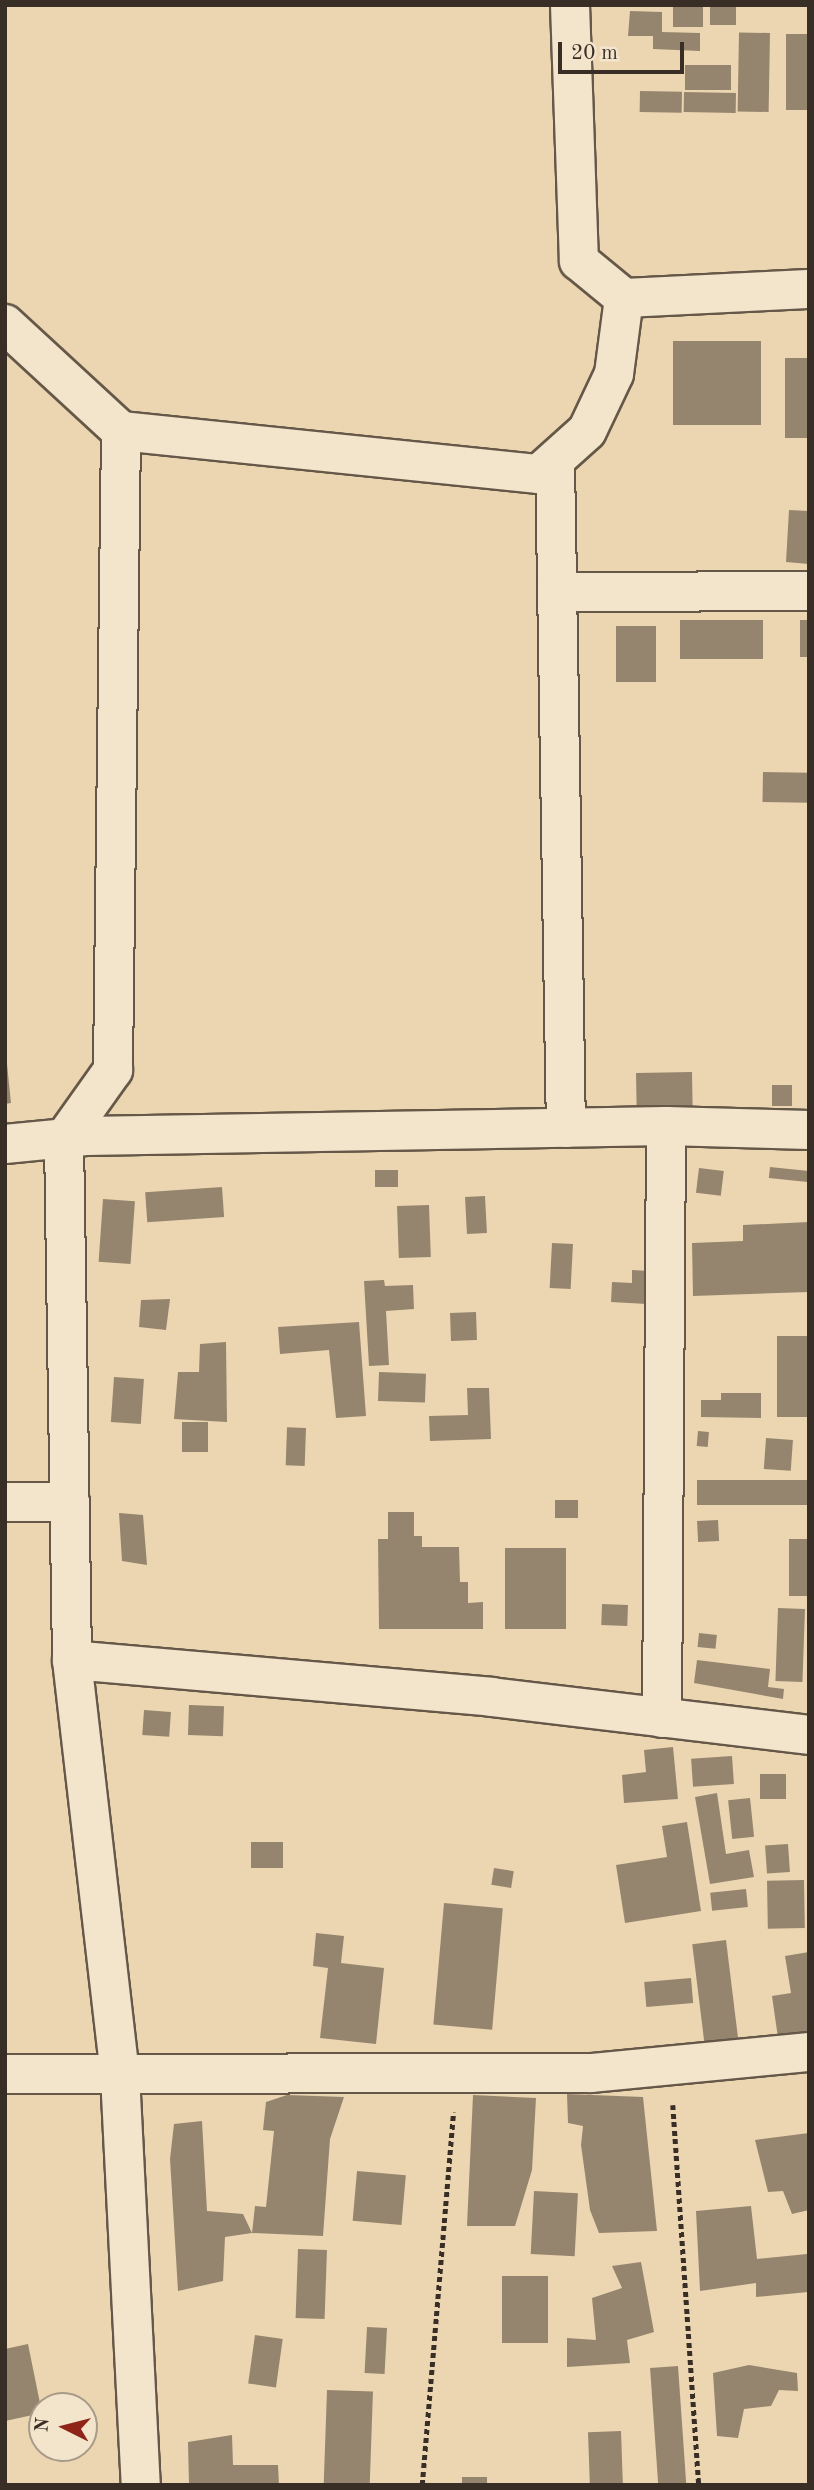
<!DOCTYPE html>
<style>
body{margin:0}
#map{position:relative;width:814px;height:2490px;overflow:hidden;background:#ecd6b1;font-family:"Old Standard TT",serif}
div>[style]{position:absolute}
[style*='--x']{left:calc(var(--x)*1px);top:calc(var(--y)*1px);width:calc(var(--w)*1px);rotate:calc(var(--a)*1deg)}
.building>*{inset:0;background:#96856e;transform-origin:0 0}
.path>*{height:4.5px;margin-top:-2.25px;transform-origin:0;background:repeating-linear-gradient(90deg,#382e25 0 5px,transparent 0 8.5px)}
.roads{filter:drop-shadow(2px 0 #655848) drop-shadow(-2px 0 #655848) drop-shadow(0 2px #655848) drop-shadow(0 -2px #655848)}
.minor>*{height:38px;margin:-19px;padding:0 19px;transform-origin:19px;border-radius:19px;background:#f3e4cc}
span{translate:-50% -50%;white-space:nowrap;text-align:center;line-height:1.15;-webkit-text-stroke:5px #f3e4cc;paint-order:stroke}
.frame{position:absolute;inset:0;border:7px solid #382e25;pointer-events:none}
.north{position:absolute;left:28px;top:2392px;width:70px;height:70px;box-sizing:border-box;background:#f3e4cc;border:2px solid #a89b89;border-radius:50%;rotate:276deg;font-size:19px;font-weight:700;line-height:28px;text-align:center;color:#382e25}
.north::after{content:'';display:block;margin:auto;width:24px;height:32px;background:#8f2418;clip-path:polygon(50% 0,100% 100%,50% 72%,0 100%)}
.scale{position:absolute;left:558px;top:42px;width:126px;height:32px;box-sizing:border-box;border:4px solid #382e25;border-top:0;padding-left:9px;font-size:21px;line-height:24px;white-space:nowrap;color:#382e25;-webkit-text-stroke:5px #f3e4cc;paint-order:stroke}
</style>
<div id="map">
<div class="building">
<i style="left:673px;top:5px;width:30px;height:22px"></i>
<i style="left:710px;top:5px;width:26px;height:20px"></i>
<i style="clip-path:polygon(630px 11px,662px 12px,662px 32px,700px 33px,700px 51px,653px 49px,653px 36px,628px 36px)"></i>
<i style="left:770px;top:33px;width:79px;height:31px;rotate:91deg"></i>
<i style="left:786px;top:34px;width:23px;height:76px"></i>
<i style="left:685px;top:65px;width:46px;height:25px"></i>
<i style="left:640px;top:91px;width:42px;height:21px;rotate:1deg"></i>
<i style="left:684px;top:92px;width:52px;height:20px;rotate:1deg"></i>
<i style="left:761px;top:341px;width:84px;height:88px;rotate:90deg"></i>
<i style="left:785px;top:358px;width:24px;height:80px"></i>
<i style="clip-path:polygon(789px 510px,809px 511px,809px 564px,786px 562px)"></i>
<i style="left:763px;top:620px;width:39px;height:83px;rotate:90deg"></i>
<i style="left:800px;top:620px;width:9px;height:37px"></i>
<i style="left:616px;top:626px;width:40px;height:56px"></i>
<i style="left:763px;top:772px;width:46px;height:30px;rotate:1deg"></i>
<i style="clip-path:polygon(7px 1064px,11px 1103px,5px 1104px,5px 1065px)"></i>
<i style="left:692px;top:1072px;width:40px;height:56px;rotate:89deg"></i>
<i style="left:772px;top:1085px;width:20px;height:21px"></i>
<i style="left:770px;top:1167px;width:39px;height:11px;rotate:6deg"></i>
<i style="left:699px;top:1168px;width:25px;height:25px;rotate:7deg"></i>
<i style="left:375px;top:1170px;width:23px;height:17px"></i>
<i style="left:222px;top:1187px;width:30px;height:77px;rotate:86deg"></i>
<i style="left:485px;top:1196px;width:37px;height:20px;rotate:87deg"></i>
<i style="left:103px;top:1199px;width:32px;height:63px;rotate:4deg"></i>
<i style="left:429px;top:1205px;width:52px;height:32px;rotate:88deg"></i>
<i style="clip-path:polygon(809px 1222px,809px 1292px,693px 1296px,692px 1243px,743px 1241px,743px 1225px)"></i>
<i style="left:552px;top:1243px;width:21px;height:45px;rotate:3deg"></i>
<i style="clip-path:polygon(632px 1270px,649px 1271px,647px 1304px,611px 1302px,612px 1282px,632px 1283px)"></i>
<i style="clip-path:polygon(384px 1280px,385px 1286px,413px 1285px,414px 1309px,386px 1311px,389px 1365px,369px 1366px,364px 1281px)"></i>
<i style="clip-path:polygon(170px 1299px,166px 1330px,139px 1327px,141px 1300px)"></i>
<i style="left:476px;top:1312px;width:28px;height:26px;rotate:88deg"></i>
<i style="clip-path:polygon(359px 1322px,366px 1416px,336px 1418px,329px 1350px,280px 1354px,278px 1327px)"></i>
<i style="left:777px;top:1336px;width:30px;height:81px"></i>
<i style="clip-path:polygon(226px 1342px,227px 1422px,174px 1419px,178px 1372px,199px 1372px,200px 1344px)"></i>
<i style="left:379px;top:1372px;width:47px;height:29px;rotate:2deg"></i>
<i style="left:114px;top:1377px;width:30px;height:45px;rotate:4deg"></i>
<i style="clip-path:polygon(467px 1388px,489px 1388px,491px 1439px,430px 1441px,429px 1416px,468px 1415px)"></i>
<i style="clip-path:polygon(721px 1393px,761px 1393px,761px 1418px,701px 1417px,701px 1400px,721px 1400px)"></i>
<i style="left:182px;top:1422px;width:26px;height:30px"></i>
<i style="left:306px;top:1428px;width:38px;height:19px;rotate:92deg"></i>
<i style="left:698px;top:1431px;width:11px;height:15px;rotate:5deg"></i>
<i style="left:766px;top:1438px;width:27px;height:31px;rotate:4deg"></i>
<i style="left:697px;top:1480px;width:112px;height:25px"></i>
<i style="left:578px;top:1500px;width:18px;height:23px;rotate:90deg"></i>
<i style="clip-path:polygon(388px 1512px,414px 1512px,414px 1536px,422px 1536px,422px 1547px,459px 1547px,460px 1582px,468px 1582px,468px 1603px,483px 1602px,483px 1629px,379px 1629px,378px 1539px,388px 1539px)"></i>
<i style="clip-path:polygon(119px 1513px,143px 1515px,147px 1565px,122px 1561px)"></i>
<i style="left:718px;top:1520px;width:21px;height:21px;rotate:87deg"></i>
<i style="left:789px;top:1539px;width:20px;height:57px"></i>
<i style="left:505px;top:1548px;width:61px;height:81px"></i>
<i style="left:602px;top:1604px;width:26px;height:21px;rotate:2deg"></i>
<i style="left:778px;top:1608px;width:27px;height:73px;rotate:2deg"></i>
<i style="left:699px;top:1633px;width:18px;height:14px;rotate:6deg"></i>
<i style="clip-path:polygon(697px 1660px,770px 1669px,768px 1687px,784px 1689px,783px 1699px,694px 1683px)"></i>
<i style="left:189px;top:1705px;width:35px;height:30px;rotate:2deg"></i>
<i style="left:144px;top:1710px;width:27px;height:25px;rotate:4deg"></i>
<i style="clip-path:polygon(673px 1747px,678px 1799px,624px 1803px,622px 1775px,646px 1772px,644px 1750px)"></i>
<i style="left:732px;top:1756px;width:28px;height:41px;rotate:86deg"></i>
<i style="left:760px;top:1774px;width:26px;height:25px"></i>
<i style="clip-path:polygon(717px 1793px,726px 1854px,749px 1850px,754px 1877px,710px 1884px,695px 1797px)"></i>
<i style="left:750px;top:1798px;width:39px;height:22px;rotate:84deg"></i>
<i style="clip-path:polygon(687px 1822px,701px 1911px,625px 1923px,616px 1865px,667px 1857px,662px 1826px)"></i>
<i style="left:251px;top:1842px;width:32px;height:26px"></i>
<i style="left:788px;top:1844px;width:28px;height:23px;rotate:86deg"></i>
<i style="left:494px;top:1868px;width:20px;height:17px;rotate:9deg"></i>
<i style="left:804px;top:1880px;width:48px;height:37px;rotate:89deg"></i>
<i style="left:746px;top:1889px;width:18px;height:36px;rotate:84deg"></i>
<i style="left:444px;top:1903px;width:59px;height:122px;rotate:5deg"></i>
<i style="clip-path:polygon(316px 1933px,344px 1936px,341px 1963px,384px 1968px,376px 2044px,320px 2038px,328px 1968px,313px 1966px)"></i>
<i style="left:726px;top:1940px;width:103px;height:34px;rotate:83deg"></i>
<i style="clip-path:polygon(809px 1952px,809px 2041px,779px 2045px,772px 1996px,791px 1993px,785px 1956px)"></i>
<i style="left:691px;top:1978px;width:25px;height:47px;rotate:85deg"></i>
<i style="clip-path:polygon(567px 2094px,643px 2097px,657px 2231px,599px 2233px,590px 2210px,581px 2145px,583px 2126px,568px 2123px)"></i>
<i style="clip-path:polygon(287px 2095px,344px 2097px,330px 2139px,323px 2236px,252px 2233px,225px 2237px,223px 2281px,178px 2291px,170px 2159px,174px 2124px,202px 2121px,207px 2211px,243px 2214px,252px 2233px,255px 2206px,266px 2207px,274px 2131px,263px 2130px,266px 2102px)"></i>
<i style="clip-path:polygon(473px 2095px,536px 2098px,532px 2170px,515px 2226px,467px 2226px)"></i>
<i style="clip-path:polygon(809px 2133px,809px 2210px,792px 2214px,783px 2191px,768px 2192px,755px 2140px)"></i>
<i style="left:357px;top:2171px;width:49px;height:50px;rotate:5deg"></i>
<i style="left:534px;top:2191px;width:44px;height:63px;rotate:3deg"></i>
<i style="clip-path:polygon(751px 2206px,757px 2259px,807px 2254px,808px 2292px,756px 2297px,756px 2283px,700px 2291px,696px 2211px)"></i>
<i style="left:298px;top:2249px;width:29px;height:69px;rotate:2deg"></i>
<i style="clip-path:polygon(641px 2262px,654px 2332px,627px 2340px,630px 2363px,567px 2367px,567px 2338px,596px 2340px,592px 2298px,622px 2288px,612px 2266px)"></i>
<i style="left:502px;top:2276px;width:46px;height:67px"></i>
<i style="left:367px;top:2327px;width:20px;height:46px;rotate:3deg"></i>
<i style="left:255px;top:2335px;width:28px;height:49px;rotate:8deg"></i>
<i style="clip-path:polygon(28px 2344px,42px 2413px,5px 2421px,5px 2349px)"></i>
<i style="clip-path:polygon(749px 2365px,797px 2373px,798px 2391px,779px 2390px,771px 2406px,744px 2409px,738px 2438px,717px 2436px,713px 2373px)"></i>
<i style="left:678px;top:2366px;width:118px;height:28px;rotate:86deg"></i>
<i style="left:327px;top:2390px;width:46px;height:95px;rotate:2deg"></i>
<i style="left:621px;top:2431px;width:54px;height:33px;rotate:88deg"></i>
<i style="clip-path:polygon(232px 2435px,233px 2465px,278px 2465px,279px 2485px,189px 2485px,188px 2442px)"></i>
<i style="left:487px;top:2477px;width:8px;height:25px;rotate:90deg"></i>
</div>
<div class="path">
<i style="--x:673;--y:2105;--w:381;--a:86.1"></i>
<i style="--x:422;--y:2485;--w:374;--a:-85.2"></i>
</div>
<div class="roads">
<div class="minor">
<i style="--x:570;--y:5;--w:256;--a:88"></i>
<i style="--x:579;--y:261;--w:58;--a:39.4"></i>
<i style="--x:5;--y:324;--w:158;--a:42.7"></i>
<i style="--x:121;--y:431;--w:639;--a:90.72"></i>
<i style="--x:113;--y:1070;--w:85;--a:125.4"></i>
<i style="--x:64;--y:1139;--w:521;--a:89.12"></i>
<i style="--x:72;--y:1660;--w:418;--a:83.4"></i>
<i style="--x:120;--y:2075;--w:411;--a:87.1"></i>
<i style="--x:121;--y:431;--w:420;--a:5.9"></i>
<i style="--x:539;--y:474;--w:64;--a:-41.9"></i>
<i style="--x:587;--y:431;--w:63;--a:-64.7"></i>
<i style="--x:614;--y:374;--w:77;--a:-82.5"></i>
<i style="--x:624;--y:298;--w:185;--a:-2.8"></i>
<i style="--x:555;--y:461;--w:667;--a:89.06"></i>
<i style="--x:557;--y:592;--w:252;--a:-0.2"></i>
<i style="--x:5;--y:1144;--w:81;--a:-5.6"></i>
<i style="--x:86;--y:1136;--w:580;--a:-0.99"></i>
<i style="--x:666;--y:1126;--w:143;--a:1.6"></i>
<i style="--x:5;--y:1502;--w:65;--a:0"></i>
<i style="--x:72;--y:1660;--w:421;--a:5"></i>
<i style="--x:491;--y:1697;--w:320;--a:6.8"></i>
<i style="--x:662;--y:1718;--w:592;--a:-89.61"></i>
<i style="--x:5;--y:2074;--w:586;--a:-0.1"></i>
<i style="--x:591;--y:2073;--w:219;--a:-5.5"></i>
</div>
</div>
<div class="frame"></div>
<div class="north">N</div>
<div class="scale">20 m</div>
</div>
